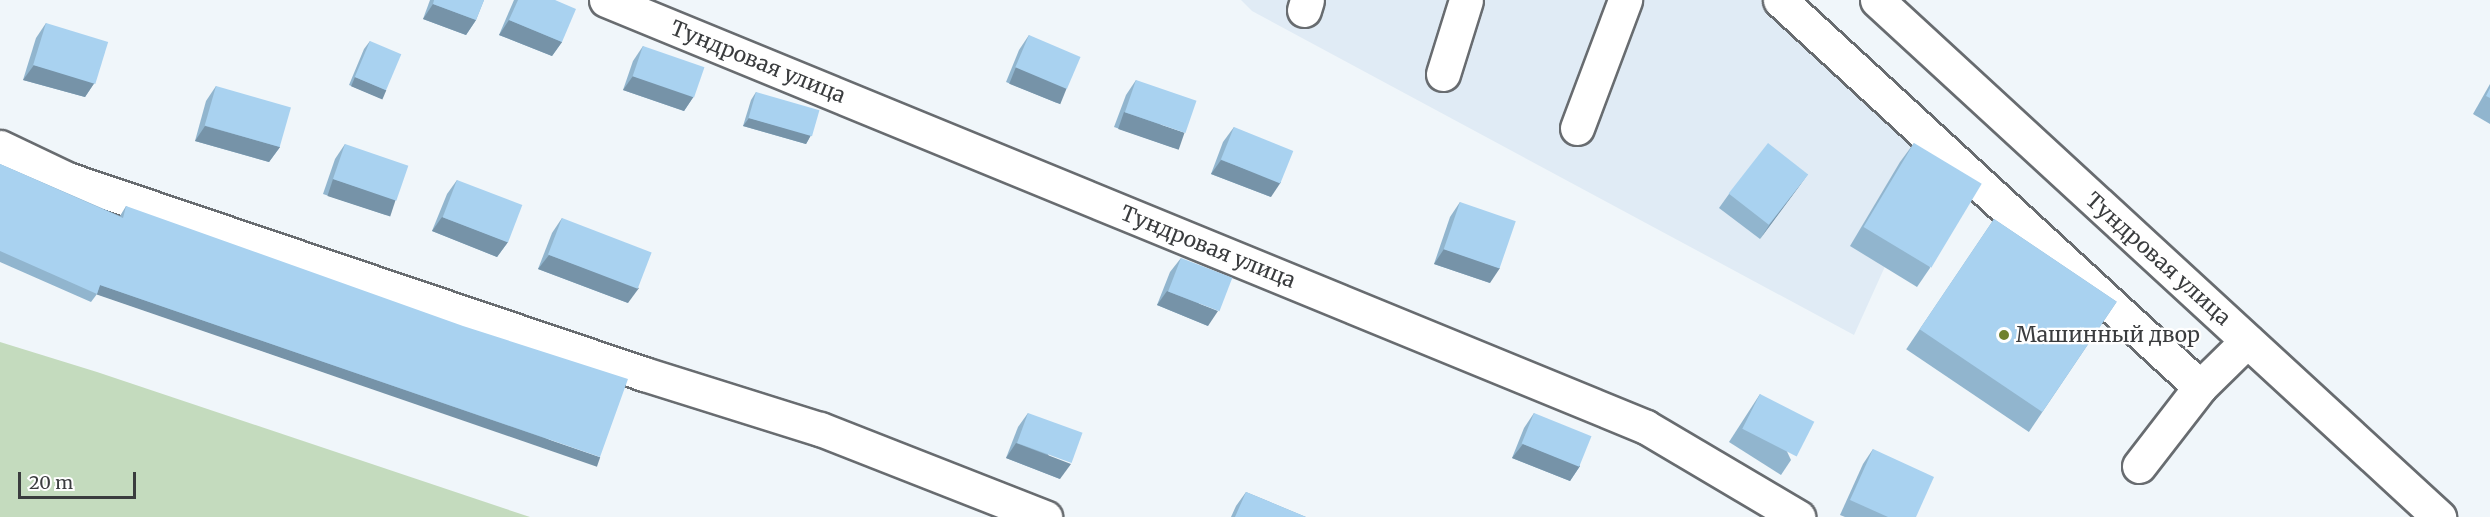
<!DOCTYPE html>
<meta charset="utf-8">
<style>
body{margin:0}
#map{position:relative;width:2490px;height:517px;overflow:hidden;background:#f0f6fa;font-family:Merriweather,serif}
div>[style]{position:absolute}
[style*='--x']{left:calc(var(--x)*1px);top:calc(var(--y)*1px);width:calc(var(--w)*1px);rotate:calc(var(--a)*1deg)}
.built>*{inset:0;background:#e0ebf5}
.green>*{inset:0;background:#c4dbbe}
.roads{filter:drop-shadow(2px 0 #686c70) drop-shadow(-2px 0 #686c70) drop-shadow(0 2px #686c70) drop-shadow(0 -2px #686c70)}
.minor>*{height:33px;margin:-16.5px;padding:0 16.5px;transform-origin:16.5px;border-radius:16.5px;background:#fff}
.major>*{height:33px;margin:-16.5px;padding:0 16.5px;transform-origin:16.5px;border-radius:16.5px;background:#fff}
.wall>*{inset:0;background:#91b5ce;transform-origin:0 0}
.shaded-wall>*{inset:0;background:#7693a8;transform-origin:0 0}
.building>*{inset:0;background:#a9d2f0;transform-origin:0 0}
.dots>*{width:16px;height:16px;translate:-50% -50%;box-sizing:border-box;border:3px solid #fff;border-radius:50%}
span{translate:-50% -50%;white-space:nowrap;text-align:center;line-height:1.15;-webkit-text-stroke:4.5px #fff;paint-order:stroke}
.street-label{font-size:21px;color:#3a3c3e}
.poi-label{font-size:21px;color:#3a3c3e}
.left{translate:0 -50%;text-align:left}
.scale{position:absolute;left:18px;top:472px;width:118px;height:27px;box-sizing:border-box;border:3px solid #3a3c3e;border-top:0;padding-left:8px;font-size:18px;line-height:21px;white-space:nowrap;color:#3a3c3e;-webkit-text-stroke:4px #fff;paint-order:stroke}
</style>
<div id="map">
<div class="built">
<i style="clip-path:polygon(1241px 0,1767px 0,1934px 158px,1854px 335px,1252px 11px)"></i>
</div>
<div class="green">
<i style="clip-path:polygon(0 342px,97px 372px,530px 517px,0 517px)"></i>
</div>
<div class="roads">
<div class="minor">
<i style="--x:606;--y:0;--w:1124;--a:22.32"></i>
<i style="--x:1646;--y:427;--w:177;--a:30.6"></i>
<i style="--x:1780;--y:0;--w:571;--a:42.66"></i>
<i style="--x:1304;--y:10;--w:10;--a:-73"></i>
<i style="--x:1443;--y:74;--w:77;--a:-72.7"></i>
<i style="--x:1577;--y:128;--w:137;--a:-69.4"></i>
<i style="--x:0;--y:147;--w:74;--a:25.5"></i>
<i style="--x:67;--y:179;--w:609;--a:18.67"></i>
<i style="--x:644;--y:374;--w:184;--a:17.4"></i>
<i style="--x:820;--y:429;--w:242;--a:21.4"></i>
<i style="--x:2139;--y:466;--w:100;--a:-52.3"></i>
<i style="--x:2200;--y:387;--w:66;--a:-44.4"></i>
</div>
<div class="major">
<i style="--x:1877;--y:0;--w:764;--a:42.61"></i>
</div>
</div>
<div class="wall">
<i style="clip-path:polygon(430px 0,484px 0,476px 20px,466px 35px,423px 19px)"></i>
<i style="clip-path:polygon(514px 0,555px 0,562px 42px,552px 56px,499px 35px)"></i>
<i style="clip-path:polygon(46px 23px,95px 82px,85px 97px,23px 80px,36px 38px)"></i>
<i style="clip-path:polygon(1029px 35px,1057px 103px,1006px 82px,1019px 50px)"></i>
<i style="clip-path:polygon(370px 41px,386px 90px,380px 98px,349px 85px,364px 49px)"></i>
<i style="clip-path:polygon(643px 46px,694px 96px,684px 111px,623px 90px,633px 61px)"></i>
<i style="clip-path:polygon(1136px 80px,1174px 148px,1114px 127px,1126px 95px)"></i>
<i style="clip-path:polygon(2490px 84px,2490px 124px,2473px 114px)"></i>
<i style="clip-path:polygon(216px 86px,280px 147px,269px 162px,195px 141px,206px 101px)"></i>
<i style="clip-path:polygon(756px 92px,811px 135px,806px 144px,743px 126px,751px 100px)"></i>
<i style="clip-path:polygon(1234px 127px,1271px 197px,1211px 174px,1223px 142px)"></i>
<i style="clip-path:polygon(1914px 143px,1930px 268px,1917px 287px,1850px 246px,1900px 162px)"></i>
<i style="clip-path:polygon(345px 144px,386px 215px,323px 194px,335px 159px)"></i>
<i style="clip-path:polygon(0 164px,120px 216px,126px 206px,595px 465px,97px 294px,91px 302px,0 262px)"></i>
<i style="clip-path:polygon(1808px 174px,1760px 239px,1719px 208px,1729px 194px)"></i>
<i style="clip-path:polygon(457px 180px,508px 242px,497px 257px,432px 231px,447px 194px)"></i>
<i style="clip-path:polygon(1460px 202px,1490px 283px,1434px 264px,1450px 217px)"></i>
<i style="clip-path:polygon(562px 218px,628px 303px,538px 269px,552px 233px)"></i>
<i style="left:1994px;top:219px;width:148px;height:157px;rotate:34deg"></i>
<i style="clip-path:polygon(1181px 258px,1208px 326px,1157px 305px,1170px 272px)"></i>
<i style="clip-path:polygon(1760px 394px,1791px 460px,1781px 475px,1729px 442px)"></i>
<i style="clip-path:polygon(1028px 413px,1060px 479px,1006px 458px,1018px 427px)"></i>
<i style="clip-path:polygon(1534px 413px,1580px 466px,1570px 481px,1512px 458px,1524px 428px)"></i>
<i style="clip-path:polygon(1873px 449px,1916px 517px,1845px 517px,1840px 515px,1863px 464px)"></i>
<i style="clip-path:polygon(1246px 492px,1306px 517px,1231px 517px,1236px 506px)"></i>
</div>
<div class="shaded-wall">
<i style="clip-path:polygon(433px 4px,476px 20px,466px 35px,423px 19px)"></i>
<i style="clip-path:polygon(509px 20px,562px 42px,552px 56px,499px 35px)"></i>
<i style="clip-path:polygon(34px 65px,95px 82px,85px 97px,23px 80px)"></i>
<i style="left:1016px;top:67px;width:55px;height:18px;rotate:22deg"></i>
<i style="clip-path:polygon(633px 76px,694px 96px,684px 111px,623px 90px)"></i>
<i style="left:355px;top:77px;width:34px;height:10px;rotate:23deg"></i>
<i style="left:1124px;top:112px;width:64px;height:18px;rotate:19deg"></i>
<i style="clip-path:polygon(749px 118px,811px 135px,806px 144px,743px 126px)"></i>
<i style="clip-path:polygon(205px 126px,280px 147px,269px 162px,195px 141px)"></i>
<i style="clip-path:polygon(1221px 160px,1281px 182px,1271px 197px,1211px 174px)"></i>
<i style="clip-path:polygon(1808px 174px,1798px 188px,1760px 239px,1770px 224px)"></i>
<i style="left:333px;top:179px;width:66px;height:18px;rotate:18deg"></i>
<i style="clip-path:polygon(442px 217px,508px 242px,497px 257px,432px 231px)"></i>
<i style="clip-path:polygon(1444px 249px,1500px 268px,1490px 283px,1434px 264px)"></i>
<i style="clip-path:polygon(549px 255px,639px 288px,628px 303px,538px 269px)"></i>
<i style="left:100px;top:285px;width:529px;height:10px;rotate:19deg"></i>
<i style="clip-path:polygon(1167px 291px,1218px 311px,1208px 326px,1157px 305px)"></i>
<i style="clip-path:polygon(1016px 443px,1071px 464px,1060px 479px,1006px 458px)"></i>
<i style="clip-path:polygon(1523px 444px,1580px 466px,1570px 481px,1512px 458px)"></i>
</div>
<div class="building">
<i style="clip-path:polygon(434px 0,484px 0,476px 20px,433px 4px)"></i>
<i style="clip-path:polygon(518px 0,555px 0,576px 9px,562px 42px,509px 20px)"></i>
<i style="left:46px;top:23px;width:65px;height:44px;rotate:17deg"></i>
<i style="left:1029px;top:35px;width:56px;height:35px;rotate:23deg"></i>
<i style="left:370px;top:41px;width:34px;height:39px;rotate:23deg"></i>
<i style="left:643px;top:46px;width:65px;height:32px;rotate:19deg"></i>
<i style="left:1136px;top:80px;width:64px;height:34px;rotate:19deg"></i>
<i style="left:216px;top:86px;width:78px;height:41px;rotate:16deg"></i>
<i style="clip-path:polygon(2490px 88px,2490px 98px,2486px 96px)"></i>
<i style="left:756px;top:92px;width:66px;height:27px;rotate:16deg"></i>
<i style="left:1234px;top:127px;width:64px;height:35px;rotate:22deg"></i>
<i style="left:1768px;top:143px;width:51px;height:64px;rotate:38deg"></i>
<i style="left:1914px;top:143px;width:79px;height:98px;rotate:31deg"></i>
<i style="left:345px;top:144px;width:67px;height:37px;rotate:19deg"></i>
<i style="clip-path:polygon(0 164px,123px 218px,126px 206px,463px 326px,628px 379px,600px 457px,100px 285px,97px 294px,0 251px)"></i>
<i style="left:457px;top:180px;width:70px;height:40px;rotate:21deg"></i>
<i style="left:1460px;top:202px;width:59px;height:50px;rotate:19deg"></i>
<i style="left:562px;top:218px;width:96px;height:39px;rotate:21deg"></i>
<i style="left:1994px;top:219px;width:148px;height:133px;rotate:34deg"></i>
<i style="left:1181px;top:258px;width:55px;height:36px;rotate:21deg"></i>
<i style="left:1760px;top:394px;width:61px;height:39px;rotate:27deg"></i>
<i style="left:1028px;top:413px;width:58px;height:32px;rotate:20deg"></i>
<i style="left:1534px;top:413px;width:62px;height:33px;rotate:22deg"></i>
<i style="clip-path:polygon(1873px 449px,1934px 477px,1916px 517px,1888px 517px,1850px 500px)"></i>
<i style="clip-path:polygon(1246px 492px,1306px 517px,1235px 517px)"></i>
</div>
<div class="dots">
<i style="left:2004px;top:335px;background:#6f802e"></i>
</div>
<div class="street-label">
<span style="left:758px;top:62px;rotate:22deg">Тундровая улица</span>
<span style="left:1208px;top:247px;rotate:22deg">Тундровая улица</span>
<span style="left:2158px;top:259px;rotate:42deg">Тундровая улица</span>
</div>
<div class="poi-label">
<span class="left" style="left:2016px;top:335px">Машинный двор</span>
</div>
<div class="scale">20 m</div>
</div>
